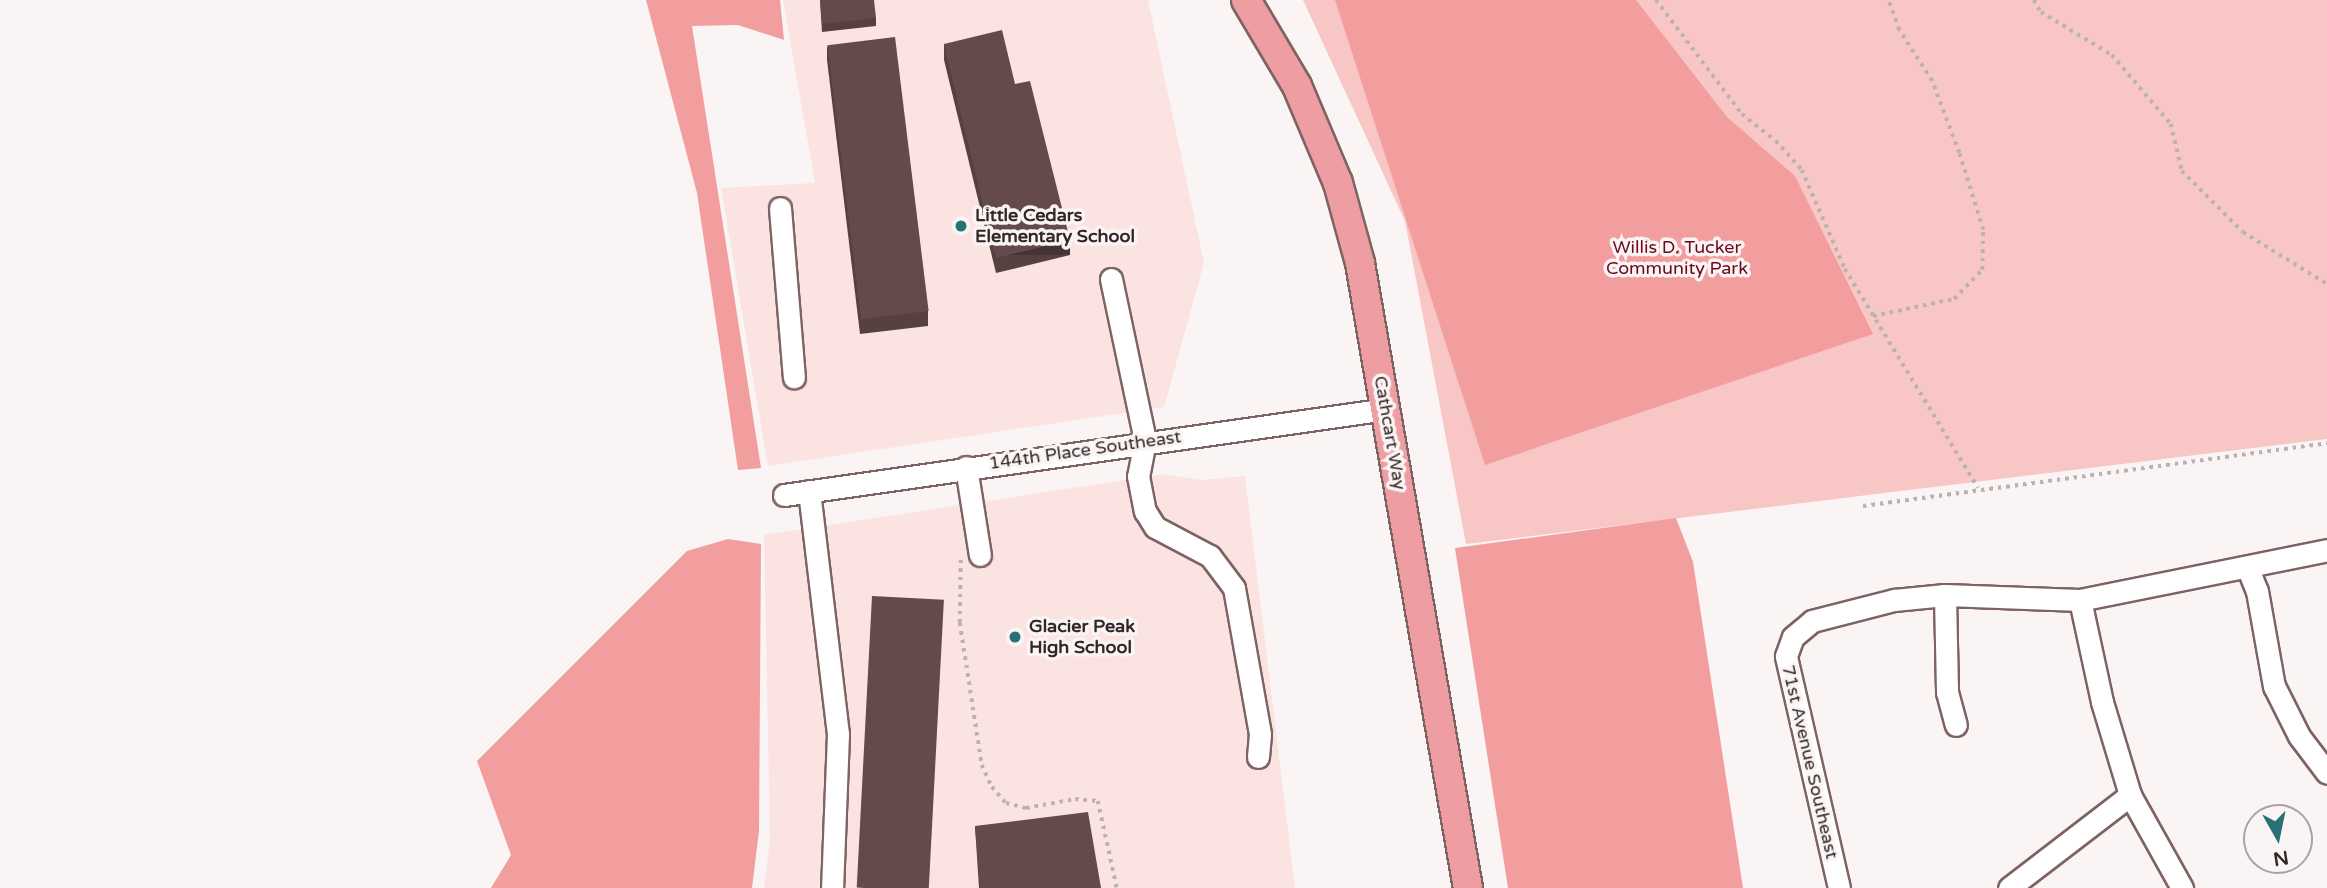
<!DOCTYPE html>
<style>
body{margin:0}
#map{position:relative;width:2327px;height:888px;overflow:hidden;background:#faf4f4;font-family:"Varela Round",sans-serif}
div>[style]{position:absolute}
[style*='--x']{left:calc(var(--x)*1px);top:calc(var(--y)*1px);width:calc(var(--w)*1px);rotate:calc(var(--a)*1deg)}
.built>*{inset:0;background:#fbe3e2}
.green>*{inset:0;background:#f9c6c6}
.forest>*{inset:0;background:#f29e9e}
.path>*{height:3.5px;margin-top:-1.75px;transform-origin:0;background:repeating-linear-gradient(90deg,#bab2b2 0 3.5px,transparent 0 8.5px)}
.roads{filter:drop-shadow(2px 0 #7e6363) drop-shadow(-2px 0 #7e6363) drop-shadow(0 2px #7e6363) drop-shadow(0 -2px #7e6363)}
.minor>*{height:21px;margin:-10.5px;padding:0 10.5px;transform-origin:10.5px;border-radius:10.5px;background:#fff}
.major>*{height:28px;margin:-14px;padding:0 14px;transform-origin:14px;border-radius:14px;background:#ee9ea3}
.wall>*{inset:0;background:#564040}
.shaded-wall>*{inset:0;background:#463434;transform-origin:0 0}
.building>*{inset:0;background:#644a4a;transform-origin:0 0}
.dots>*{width:19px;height:19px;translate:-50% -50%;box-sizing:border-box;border:4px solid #faf4f4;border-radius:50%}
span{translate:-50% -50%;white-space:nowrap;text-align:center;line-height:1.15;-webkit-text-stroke:7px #faf4f4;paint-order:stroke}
.poi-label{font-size:18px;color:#322626;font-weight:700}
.left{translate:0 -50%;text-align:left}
.park-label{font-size:18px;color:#6d081b}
.street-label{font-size:18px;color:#322626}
.north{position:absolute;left:2243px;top:804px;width:70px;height:70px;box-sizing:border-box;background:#faf4f4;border:2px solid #aaa2a2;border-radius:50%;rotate:171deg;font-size:19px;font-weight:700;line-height:28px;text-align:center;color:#322626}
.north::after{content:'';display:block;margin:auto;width:24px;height:32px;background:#287276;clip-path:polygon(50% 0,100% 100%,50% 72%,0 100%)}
</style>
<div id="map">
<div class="built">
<i style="clip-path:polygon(783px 0,1148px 0,1204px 263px,1164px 407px,768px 466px,721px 188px,815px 183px)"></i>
<i style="clip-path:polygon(1163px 474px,1201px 480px,1245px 476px,1295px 888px,764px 888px,770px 840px,764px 535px)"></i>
</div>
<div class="green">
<i style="clip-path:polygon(1303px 0,2327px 0,2327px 439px,1466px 544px,1405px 221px)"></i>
</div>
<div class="forest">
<i style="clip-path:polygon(646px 0,780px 0,784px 40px,738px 25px,692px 26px,761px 468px,738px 470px,697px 193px)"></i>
<i style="clip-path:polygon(1335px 0,1636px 0,1727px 117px,1795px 176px,1873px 334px,1485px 465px)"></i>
<i style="clip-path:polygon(1676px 518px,1693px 562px,1743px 888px,1508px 888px,1455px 548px)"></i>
<i style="clip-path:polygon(728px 539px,761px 544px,759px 831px,752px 888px,491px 888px,511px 855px,477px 761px,687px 551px)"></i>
</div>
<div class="path">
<i style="--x:1656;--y:0;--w:143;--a:53"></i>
<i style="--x:1742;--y:114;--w:43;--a:38.5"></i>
<i style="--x:1776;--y:141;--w:39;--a:48"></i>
<i style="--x:1802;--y:170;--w:108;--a:66.5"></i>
<i style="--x:1845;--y:269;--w:256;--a:58.7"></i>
<i style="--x:2034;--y:0;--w:14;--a:60"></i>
<i style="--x:2041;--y:12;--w:83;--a:31.2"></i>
<i style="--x:2112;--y:55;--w:91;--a:49.5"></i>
<i style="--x:2171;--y:124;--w:48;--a:76.8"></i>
<i style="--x:2182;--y:171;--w:86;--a:45"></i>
<i style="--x:2243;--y:232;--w:99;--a:31.8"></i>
<i style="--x:1873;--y:316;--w:83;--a:-11.9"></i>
<i style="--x:1954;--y:299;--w:40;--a:-46"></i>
<i style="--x:1982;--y:270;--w:40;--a:-88.6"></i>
<i style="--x:1983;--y:230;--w:81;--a:-107.3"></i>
<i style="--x:1959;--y:153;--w:77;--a:-110.6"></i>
<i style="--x:1932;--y:81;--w:61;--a:-122.9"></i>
<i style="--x:1899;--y:30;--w:32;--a:-110"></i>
<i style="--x:1863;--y:506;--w:468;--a:-7.7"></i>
<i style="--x:961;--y:560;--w:63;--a:90.9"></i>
<i style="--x:960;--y:623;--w:144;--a:81.2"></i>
<i style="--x:982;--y:765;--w:24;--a:66"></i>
<i style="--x:992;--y:787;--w:21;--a:49"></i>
<i style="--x:1006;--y:803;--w:21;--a:14"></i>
<i style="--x:1026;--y:808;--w:50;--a:-10.4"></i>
<i style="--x:1075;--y:799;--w:23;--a:5"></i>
<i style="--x:1098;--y:801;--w:89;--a:77.7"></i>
</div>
<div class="roads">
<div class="minor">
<i style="--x:780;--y:208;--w:170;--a:85.3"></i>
<i style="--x:1111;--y:279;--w:166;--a:78.1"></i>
<i style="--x:1145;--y:441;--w:36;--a:101"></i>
<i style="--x:1138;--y:476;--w:36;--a:79"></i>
<i style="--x:1145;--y:511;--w:19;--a:58"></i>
<i style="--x:1155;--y:527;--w:62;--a:27.8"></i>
<i style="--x:1210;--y:556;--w:40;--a:53"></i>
<i style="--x:1234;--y:588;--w:148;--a:79.9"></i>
<i style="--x:1260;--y:734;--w:23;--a:95"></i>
<i style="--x:966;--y:467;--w:89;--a:81"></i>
<i style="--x:809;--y:491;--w:245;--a:83.2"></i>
<i style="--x:838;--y:734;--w:154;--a:92.2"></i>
<i style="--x:784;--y:495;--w:609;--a:-8.12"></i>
<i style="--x:2248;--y:569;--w:24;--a:68"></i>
<i style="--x:2257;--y:591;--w:97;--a:79.9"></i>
<i style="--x:2274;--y:686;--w:56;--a:63.4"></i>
<i style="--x:2299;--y:736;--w:46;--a:52.9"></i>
<i style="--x:1945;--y:595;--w:97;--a:88.8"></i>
<i style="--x:1947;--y:692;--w:34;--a:75"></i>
<i style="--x:2080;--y:600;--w:104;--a:77.8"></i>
<i style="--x:2102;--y:702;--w:97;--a:73.2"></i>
<i style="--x:2130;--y:795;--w:107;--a:60.8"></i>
<i style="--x:1839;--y:888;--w:238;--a:-102.9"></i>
<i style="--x:1786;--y:656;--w:20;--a:-70"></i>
<i style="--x:1793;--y:637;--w:25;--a:-40"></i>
<i style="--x:1812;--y:621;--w:85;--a:-14.4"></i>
<i style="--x:1894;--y:600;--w:51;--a:-5.6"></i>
<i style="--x:1945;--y:595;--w:135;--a:2.1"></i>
<i style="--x:2080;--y:600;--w:252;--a:-11.4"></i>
<i style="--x:2009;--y:888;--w:153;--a:-37.5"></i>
</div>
<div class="major">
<i style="--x:1246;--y:0;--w:100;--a:59.3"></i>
<i style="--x:1297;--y:86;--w:105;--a:67.1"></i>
<i style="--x:1338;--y:183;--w:83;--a:74.6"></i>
<i style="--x:1360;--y:263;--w:634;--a:80.2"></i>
</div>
</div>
<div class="wall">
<i style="clip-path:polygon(820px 0,876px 18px,876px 26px,822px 32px)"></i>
<i style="clip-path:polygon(944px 44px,1015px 84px,1070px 255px,996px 273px,944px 60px)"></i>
<i style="clip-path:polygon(827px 45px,928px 311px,928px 326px,860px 334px,827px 60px)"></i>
<i style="clip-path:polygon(975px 826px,1101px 888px,979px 888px)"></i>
</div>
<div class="shaded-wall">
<i style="left:1070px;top:240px;width:15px;height:76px;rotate:90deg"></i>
</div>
<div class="building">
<i style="clip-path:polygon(820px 0,874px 0,876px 18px,822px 24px)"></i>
<i style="clip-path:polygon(1002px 30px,1015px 84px,1030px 81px,1070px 240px,996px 258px,944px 44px)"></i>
<i style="left:895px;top:37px;width:276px;height:68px;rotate:83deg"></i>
<i style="left:872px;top:596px;width:72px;height:292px;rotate:3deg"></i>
<i style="clip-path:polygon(1088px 812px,1101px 888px,980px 888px,975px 826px)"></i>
</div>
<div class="dots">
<i style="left:961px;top:226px;background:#287276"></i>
<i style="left:1015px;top:637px;background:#287276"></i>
</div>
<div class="poi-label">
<span class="left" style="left:975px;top:226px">Little Cedars<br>Elementary School</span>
<span class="left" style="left:1029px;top:637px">Glacier Peak<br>High School</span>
</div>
<div class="park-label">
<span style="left:1677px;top:258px">Willis D. Tucker<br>Community Park</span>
</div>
<div class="street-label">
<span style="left:1390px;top:433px;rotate:80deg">Cathcart Way</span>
<span style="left:1085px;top:450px;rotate:-8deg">144th Place Southeast</span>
<span style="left:1810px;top:762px;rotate:77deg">71st Avenue Southeast</span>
</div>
<div class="north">N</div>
</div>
